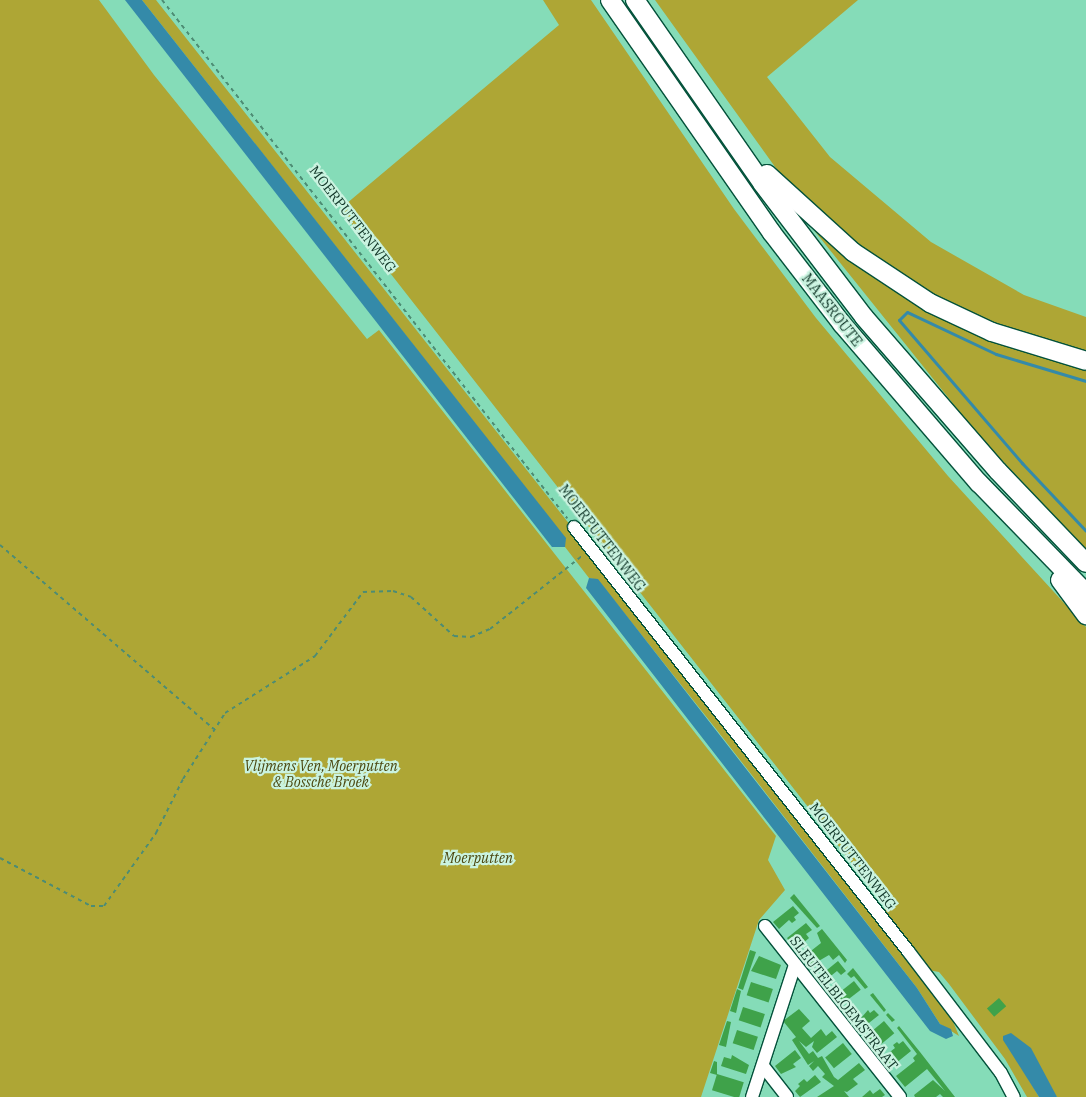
<!DOCTYPE html>
<style>
body{margin:0}
#map{position:relative;width:1086px;height:1097px;overflow:hidden;background:#85dcb8;font-family:"IBM Plex Serif",serif}
div>[style]{position:absolute}
[style*='--x']{left:calc(var(--x)*1px);top:calc(var(--y)*1px);width:calc(var(--w)*1px);rotate:calc(var(--a)*1deg)}
.green>*{inset:0;background:#aea635}
.water>*{inset:0;background:#348aa9}
.stream>*{height:3px;margin:-1.5px;padding:0 1.5px;transform-origin:1.5px;border-radius:1.5px;background:#348aa9}
.building>*{inset:0;background:#3fa24a;transform-origin:0 0}
.path>*{height:2px;margin-top:-1px;transform-origin:0;background:repeating-linear-gradient(90deg,#4d8c73 0 4px,transparent 0 8px)}
.roads{filter:drop-shadow(1px 0 #04523b) drop-shadow(-1px 0 #04523b) drop-shadow(0 1px #04523b) drop-shadow(0 -1px #04523b)}
.minor>*{height:12px;margin:-6px;padding:0 6px;transform-origin:6px;border-radius:6px;background:#fff}
.highway>*{height:18px;margin:-9px;padding:0 9px;transform-origin:9px;border-radius:9px;background:#fff}
span{translate:-50% -50%;white-space:nowrap;text-align:center;line-height:1.15;-webkit-text-stroke:4.5px #caf3e0;paint-order:stroke}
.street-label{font-size:14px;color:#113628}
.park-label{font-size:14px;color:#4b470f;font-style:italic}
</style>
<div id="map">
<div class="green">
<i style="clip-path:polygon(0 0,99px 0,154px 75px,367px 339px,379px 330px,776px 836px,768px 860px,785px 890px,759px 920px,701px 1097px,0 1097px)"></i>
<i style="clip-path:polygon(142px 0,156px 0,731px 729px,952px 1019px,959px 1036px,940px 1024px,917px 988px,716px 729px,598px 580px,589px 578px,565px 547px,565px 538px)"></i>
<i style="clip-path:polygon(543px 0,591px 0,734px 209px,816px 318px,948px 476px,1086px 627px,1086px 1097px,1057px 1097px,1006px 1041px,1039px 1097px,1027px 1097px,1005px 1059px,949px 984px,939px 972px,928px 970px,886px 914px,884px 904px,340px 209px,559px 25px)"></i>
<i style="clip-path:polygon(655px 0,858px 0,767px 77px,830px 157px,931px 242px,1024px 295px,1086px 317px,1086px 352px,1009px 330px,955px 308px,862px 251px,805px 201px,778px 171px)"></i>
<i style="clip-path:polygon(809px 224px,845px 256px,1086px 368px,1086px 549px,979px 436px)"></i>
</div>
<div class="water">
<i style="clip-path:polygon(125px 0,142px 0,566px 538px,565px 547px,552px 547px)"></i>
<i style="clip-path:polygon(589px 578px,598px 579px,917px 988px,940px 1024px,951px 1029px,953px 1036px,946px 1039px,930px 1031px,586px 588px)"></i>
<i style="clip-path:polygon(1011px 1033px,1031px 1048px,1057px 1097px,1039px 1097px,1003px 1040px,1003px 1036px)"></i>
</div>
<div class="stream">
<i style="--x:1086;--y:381;--w:94;--a:-163.3"></i>
<i style="--x:996;--y:354;--w:98;--a:-154.7"></i>
<i style="--x:907;--y:312;--w:11;--a:135"></i>
<i style="--x:899;--y:320;--w:189;--a:49.3"></i>
<i style="--x:1022;--y:463;--w:93;--a:46.7"></i>
</div>
<div class="building">
<i style="clip-path:polygon(794px 894px,820px 926px,817px 928px,790px 898px)"></i>
<i style="clip-path:polygon(793px 906px,799px 913px,794px 917px,796px 920px,792px 923px,789px 920px,779px 929px,773px 922px)"></i>
<i style="clip-path:polygon(806px 923px,812px 930px,806px 934px,809px 938px,801px 945px,798px 941px,792px 945px,787px 938px)"></i>
<i style="clip-path:polygon(822px 929px,847px 960px,845px 963px,839px 955px,833px 960px,829px 955px,810px 966px,802px 958px,821px 943px,817px 933px)"></i>
<i style="clip-path:polygon(750px 950px,756px 952px,743px 990px,738px 988px)"></i>
<i style="clip-path:polygon(759px 956px,781px 965px,776px 979px,751px 971px)"></i>
<i style="clip-path:polygon(838px 961px,846px 971px,841px 975px,837px 971px,827px 979px,822px 974px)"></i>
<i style="clip-path:polygon(853px 968px,868px 987px,865px 989px,854px 976px,851px 978px,847px 974px)"></i>
<i style="left:854px;top:981px;width:11px;height:23px;rotate:52deg"></i>
<i style="left:751px;top:982px;width:23px;height:14px;rotate:18deg"></i>
<i style="clip-path:polygon(737px 989px,741px 991px,736px 1013px,730px 1011px)"></i>
<i style="clip-path:polygon(873px 993px,886px 1010px,884px 1012px,870px 995px)"></i>
<i style="left:999px;top:998px;width:11px;height:16px;rotate:49deg"></i>
<i style="left:743px;top:1007px;width:23px;height:14px;rotate:18deg"></i>
<i style="clip-path:polygon(799px 1009px,810px 1021px,802px 1028px,811px 1038px,821px 1029px,826px 1036px,832px 1031px,837px 1037px,817px 1053px,812px 1047px,814px 1041px,806px 1047px,799px 1041px,809px 1054px,813px 1051px,818px 1058px,822px 1056px,834px 1077px,838px 1080px,859px 1063px,865px 1070px,853px 1079px,858px 1084px,847px 1092px,844px 1091px,849px 1097px,817px 1097px,834px 1086px,822px 1077px,825px 1074px,818px 1066px,813px 1071px,809px 1066px,814px 1061px,808px 1065px,792px 1040px,796px 1037px,783px 1021px)"></i>
<i style="clip-path:polygon(868px 1010px,870px 1013px,874px 1010px,879px 1015px,860px 1030px,855px 1025px)"></i>
<i style="clip-path:polygon(888px 1013px,895px 1020px,892px 1022px,886px 1015px)"></i>
<i style="clip-path:polygon(727px 1021px,731px 1022px,726px 1047px,719px 1045px)"></i>
<i style="left:884px;top:1021px;width:16px;height:23px;rotate:50deg"></i>
<i style="clip-path:polygon(899px 1026px,920px 1052px,955px 1097px,943px 1097px,940px 1094px,936px 1097px,915px 1097px,914px 1095px,933px 1080px,945px 1091px,927px 1069px,905px 1087px,896px 1076px,915px 1061px,913px 1058px,917px 1054px,897px 1028px)"></i>
<i style="left:737px;top:1030px;width:22px;height:14px;rotate:18deg"></i>
<i style="clip-path:polygon(903px 1041px,911px 1051px,890px 1068px,882px 1058px,895px 1048px,893px 1045px,897px 1042px,899px 1044px)"></i>
<i style="left:843px;top:1043px;width:14px;height:23px;rotate:51deg"></i>
<i style="clip-path:polygon(795px 1050px,801px 1058px,793px 1064px,796px 1067px,781px 1074px,775px 1066px)"></i>
<i style="clip-path:polygon(732px 1055px,749px 1065px,746px 1074px,721px 1066px,724px 1057px,731px 1059px)"></i>
<i style="clip-path:polygon(714px 1061px,717px 1062px,717px 1075px,710px 1073px)"></i>
<i style="left:717px;top:1074px;width:28px;height:17px;rotate:17deg"></i>
<i style="clip-path:polygon(815px 1075px,821px 1082px,800px 1097px,795px 1091px,800px 1086px,798px 1084px,804px 1079px,807px 1082px)"></i>
<i style="clip-path:polygon(880px 1089px,885px 1095px,882px 1097px,862px 1097px,870px 1090px,873px 1094px)"></i>
</div>
<div class="path">
<i style="--x:162;--y:0;--w:658;--a:51.98"></i>
<i style="--x:0;--y:545;--w:282;--a:40.7"></i>
<i style="--x:0;--y:858;--w:103;--a:27.8"></i>
<i style="--x:91;--y:906;--w:13;--a:0"></i>
<i style="--x:104;--y:906;--w:90;--a:-54.5"></i>
<i style="--x:156;--y:833;--w:60;--a:-63.4"></i>
<i style="--x:183;--y:779;--w:78;--a:-57.5"></i>
<i style="--x:225;--y:713;--w:107;--a:-32.3"></i>
<i style="--x:315;--y:656;--w:80;--a:-53.1"></i>
<i style="--x:363;--y:592;--w:30;--a:-2"></i>
<i style="--x:393;--y:591;--w:19;--a:18"></i>
<i style="--x:411;--y:597;--w:58;--a:42.2"></i>
<i style="--x:454;--y:636;--w:17;--a:3"></i>
<i style="--x:471;--y:637;--w:21;--a:-23"></i>
<i style="--x:490;--y:629;--w:119;--a:-38.5"></i>
</div>
<div class="roads">
<div class="minor">
<i style="--x:574;--y:527;--w:540;--a:51.77"></i>
<i style="--x:908;--y:951;--w:153;--a:52.7"></i>
<i style="--x:1001;--y:1073;--w:27;--a:62"></i>
<i style="--x:765;--y:926;--w:218;--a:51.7"></i>
<i style="--x:763;--y:1066;--w:39;--a:52"></i>
<i style="--x:752;--y:1097;--w:139;--a:-72"></i>
</div>
<div class="highway">
<i style="--x:610;--y:0;--w:284;--a:55.2"></i>
<i style="--x:772;--y:233;--w:115;--a:52.4"></i>
<i style="--x:842;--y:324;--w:210;--a:49.3"></i>
<i style="--x:979;--y:483;--w:153;--a:45.8"></i>
<i style="--x:635;--y:0;--w:223;--a:55.2"></i>
<i style="--x:762;--y:183;--w:168;--a:52.7"></i>
<i style="--x:864;--y:317;--w:204;--a:49"></i>
<i style="--x:998;--y:471;--w:127;--a:46.3"></i>
<i style="--x:767;--y:174;--w:116;--a:42.2"></i>
<i style="--x:853;--y:252;--w:92;--a:33.5"></i>
<i style="--x:930;--y:303;--w:68;--a:25.1"></i>
<i style="--x:992;--y:332;--w:98;--a:17.1"></i>
<i style="--x:1060;--y:580;--w:44;--a:53.4"></i>
</div>
</div>
<div class="street-label">
<span style="left:353px;top:219px;rotate:52deg">MOERPUTTENWEG</span>
<span style="left:832px;top:310px;rotate:52deg">MAASROUTE</span>
<span style="left:602px;top:538px;rotate:52deg">MOERPUTTENWEG</span>
<span style="left:853px;top:856px;rotate:52deg">MOERPUTTENWEG</span>
<span style="left:844px;top:1003px;rotate:52deg">SLEUTELBLOEMSTRAAT</span>
</div>
<div class="park-label">
<span style="left:321px;top:774px">Vlijmens Ven, Moerputten<br>&amp; Bossche Broek</span>
<span style="left:478px;top:858px">Moerputten</span>
</div>
</div>
